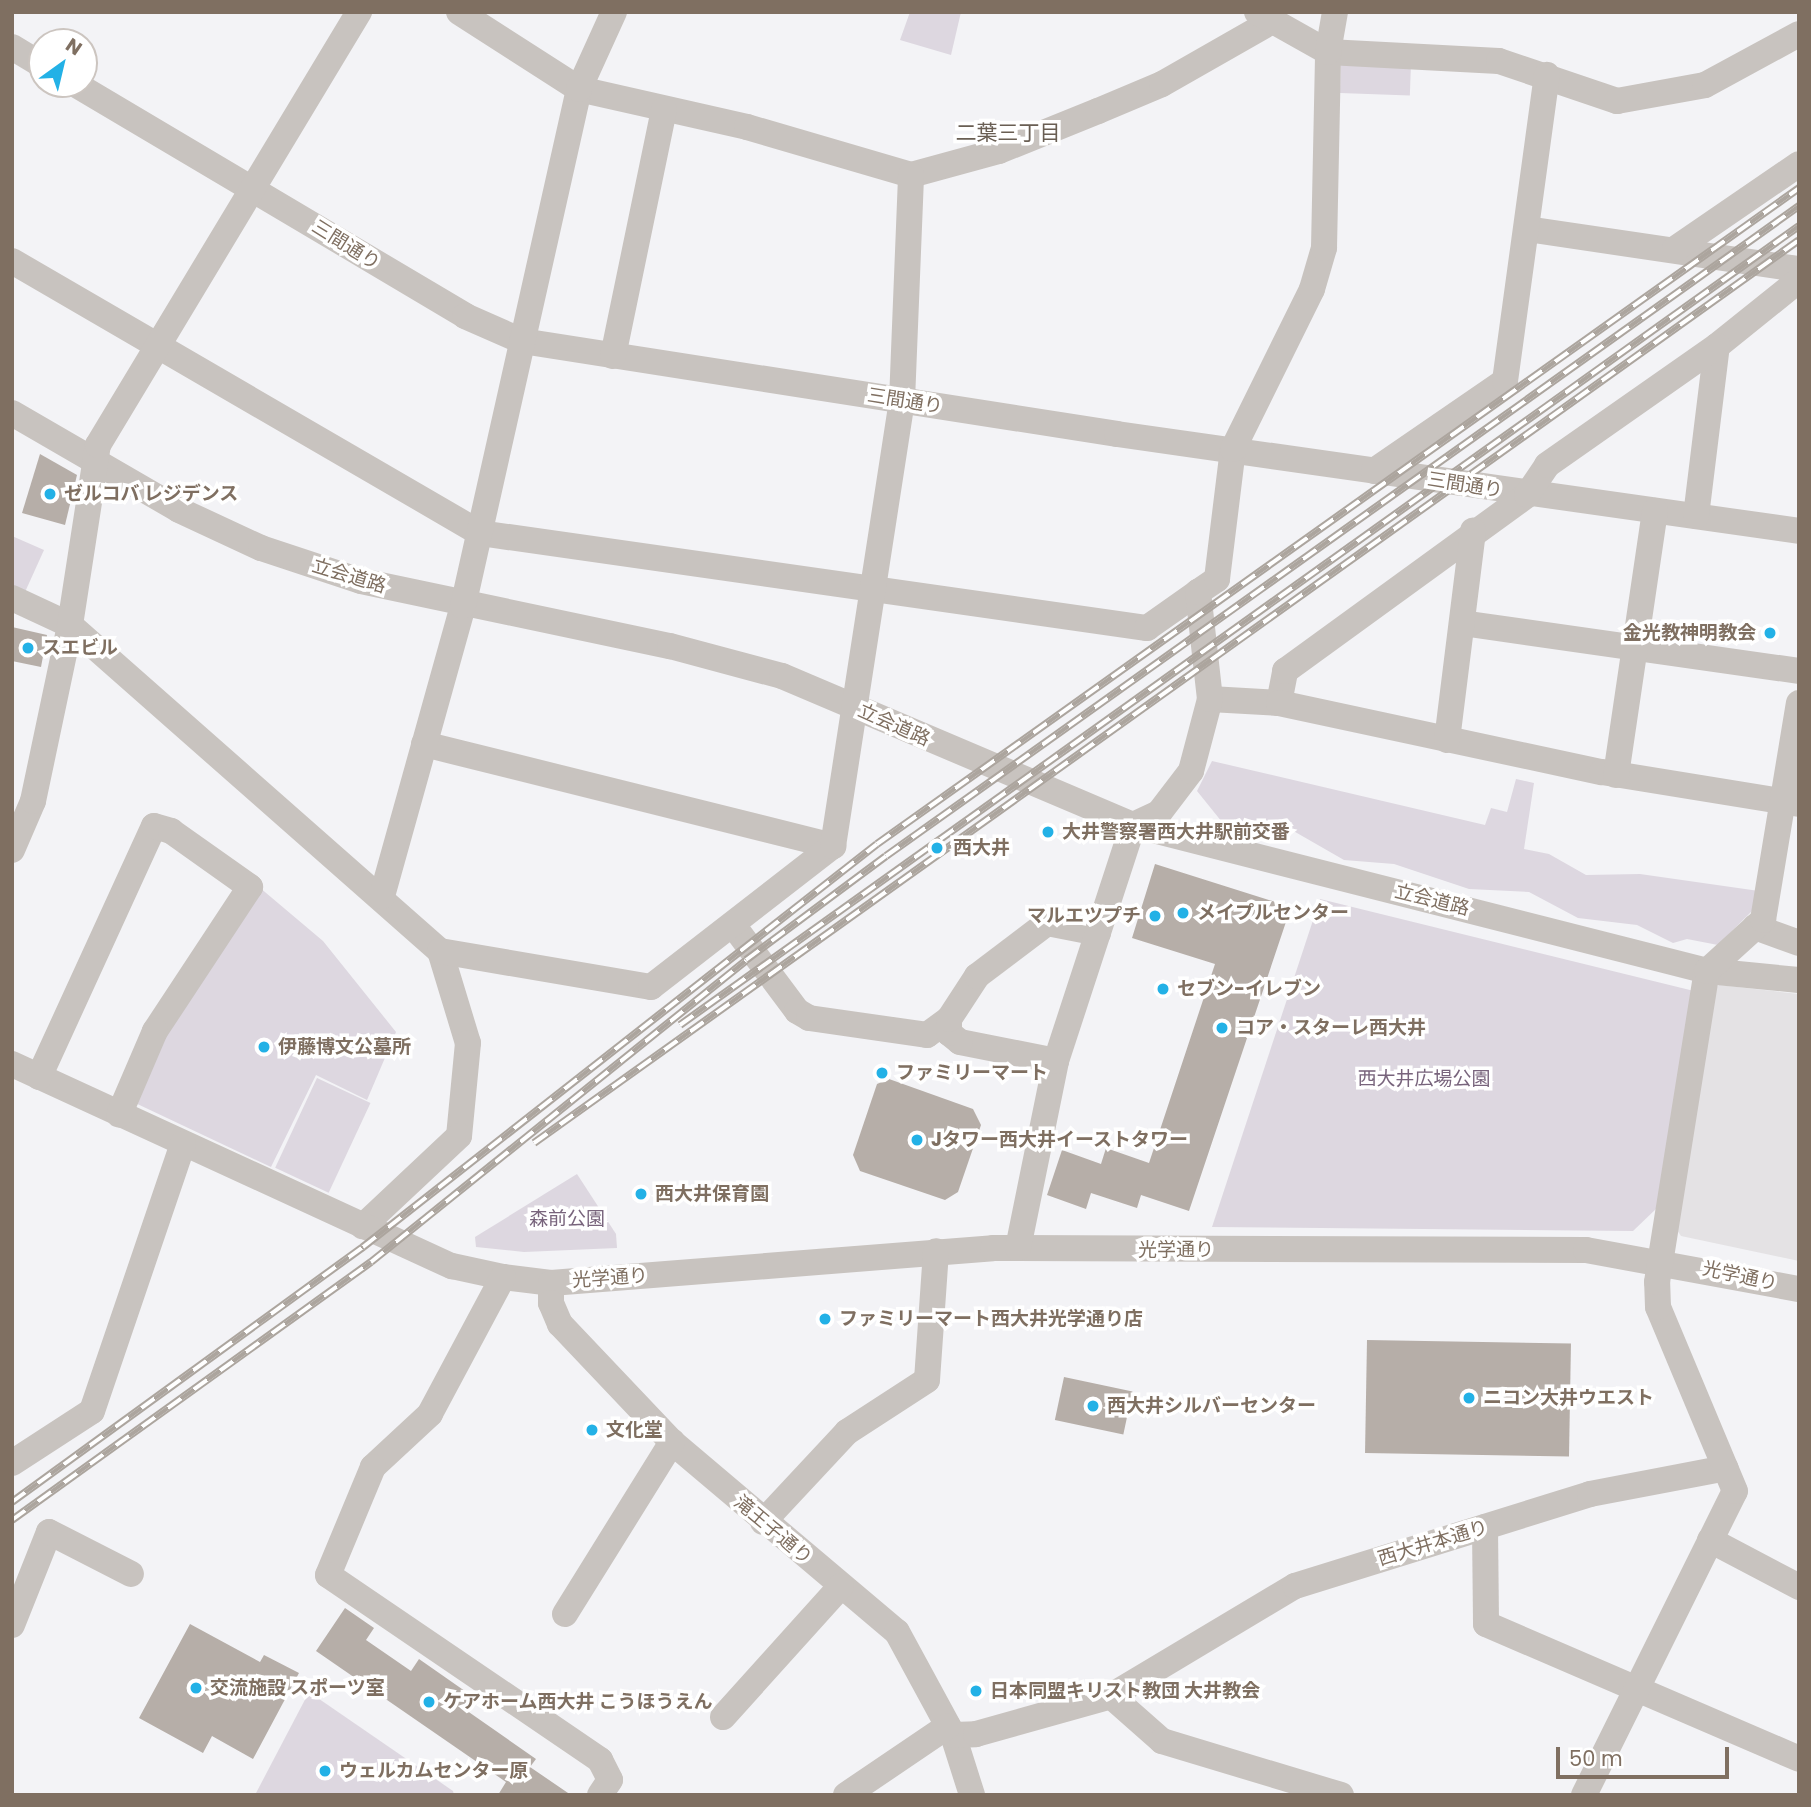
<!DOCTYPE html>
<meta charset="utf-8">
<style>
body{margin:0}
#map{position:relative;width:1811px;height:1807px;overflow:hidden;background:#f3f3f6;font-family:Poppins,"Noto Sans JP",sans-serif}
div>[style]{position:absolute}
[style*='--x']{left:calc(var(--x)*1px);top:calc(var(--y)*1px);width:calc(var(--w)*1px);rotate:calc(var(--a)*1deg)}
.built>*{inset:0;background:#e4e2e4}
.green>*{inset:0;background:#ddd7e0;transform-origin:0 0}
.building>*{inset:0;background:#b6aea8;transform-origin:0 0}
.minor>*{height:26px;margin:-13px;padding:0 13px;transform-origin:13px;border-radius:13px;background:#c8c3bf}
.rail>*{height:8px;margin-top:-4px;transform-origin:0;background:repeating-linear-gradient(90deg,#fff 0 16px,#aca59e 0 32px);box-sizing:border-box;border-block:2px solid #aca59e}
.dots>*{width:19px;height:19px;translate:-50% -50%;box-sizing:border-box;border:4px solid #fff;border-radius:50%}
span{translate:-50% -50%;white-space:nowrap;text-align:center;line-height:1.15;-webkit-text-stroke:7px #fff;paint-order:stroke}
.street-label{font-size:19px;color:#7f6f61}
.poi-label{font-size:19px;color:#7f6f61;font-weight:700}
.left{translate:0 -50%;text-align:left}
.right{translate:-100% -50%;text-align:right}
.park-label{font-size:19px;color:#78647c}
.neighbourhood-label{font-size:21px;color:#695e53}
.frame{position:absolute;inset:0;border:14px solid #7f6f61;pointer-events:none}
.north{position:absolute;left:28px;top:28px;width:70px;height:70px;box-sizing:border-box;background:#fff;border:2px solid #ccc5c0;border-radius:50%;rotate:34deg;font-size:19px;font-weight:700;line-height:28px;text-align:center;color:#7f6f61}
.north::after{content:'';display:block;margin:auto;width:24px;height:32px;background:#23b1e6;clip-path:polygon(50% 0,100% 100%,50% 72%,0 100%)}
.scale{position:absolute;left:1556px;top:1747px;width:173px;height:32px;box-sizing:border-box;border:4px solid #7f6f61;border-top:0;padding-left:9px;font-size:21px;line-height:24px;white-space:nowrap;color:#7f6f61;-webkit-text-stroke:5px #fff;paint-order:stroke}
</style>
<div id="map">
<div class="built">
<i style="clip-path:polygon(1719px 985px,1799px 994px,1799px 1261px,1681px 1236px,1677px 1230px,1712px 991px)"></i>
</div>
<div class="green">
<i style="clip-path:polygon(910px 12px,961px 12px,951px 55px,900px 40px)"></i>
<i style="left:1341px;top:61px;width:70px;height:32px;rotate:2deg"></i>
<i style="clip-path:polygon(12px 536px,44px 550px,25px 592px,12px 586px)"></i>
<i style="clip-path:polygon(1212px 761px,1485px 825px,1491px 808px,1507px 812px,1516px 779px,1534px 783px,1524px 849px,1549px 854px,1586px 875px,1640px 874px,1759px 891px,1756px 907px,1718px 945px,1687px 939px,1673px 943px,1637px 925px,1578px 918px,1529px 892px,1469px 889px,1394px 864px,1344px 860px,1290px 829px,1222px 822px,1197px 791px)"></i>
<i style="clip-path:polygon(259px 887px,323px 941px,396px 1032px,367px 1100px,316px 1075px,271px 1167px,131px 1101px,171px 1015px)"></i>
<i style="clip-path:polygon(1320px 899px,1694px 991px,1657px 1208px,1633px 1231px,1212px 1227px)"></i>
<i style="left:317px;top:1078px;width:59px;height:99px;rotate:25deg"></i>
<i style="clip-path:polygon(577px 1174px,616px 1234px,617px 1248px,524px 1252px,476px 1247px,475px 1237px)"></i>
<i style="clip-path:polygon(309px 1692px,453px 1791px,454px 1795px,255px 1795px)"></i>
</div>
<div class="building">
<i style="clip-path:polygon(40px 454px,77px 475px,65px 525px,22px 513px)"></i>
<i style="clip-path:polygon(12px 627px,47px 635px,41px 667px,12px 661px)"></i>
<i style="clip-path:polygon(1155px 864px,1291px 907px,1189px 1211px,1141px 1195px,1137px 1208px,1091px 1193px,1086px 1209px,1047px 1195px,1062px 1150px,1101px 1164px,1106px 1148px,1149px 1163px,1215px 964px,1132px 938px)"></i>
<i style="clip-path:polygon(889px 1079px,973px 1109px,981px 1125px,958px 1192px,945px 1200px,860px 1171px,853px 1155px,877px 1084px)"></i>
<i style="left:1367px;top:1340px;width:204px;height:113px;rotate:1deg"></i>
<i style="left:1064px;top:1377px;width:70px;height:44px;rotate:12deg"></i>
<i style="clip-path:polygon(345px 1608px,374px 1628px,366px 1640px,411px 1671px,419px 1659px,472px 1696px,463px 1708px,536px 1759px,530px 1767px,571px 1795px,498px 1795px,506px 1782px,316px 1651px)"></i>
<i style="clip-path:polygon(190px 1624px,260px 1662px,264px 1655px,299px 1673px,253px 1759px,212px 1736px,203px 1753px,139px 1718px)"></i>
</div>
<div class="minor">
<i style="--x:459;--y:12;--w:143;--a:32.7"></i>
<i style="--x:579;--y:89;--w:172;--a:12.7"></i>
<i style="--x:747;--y:127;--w:171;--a:16.3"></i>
<i style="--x:911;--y:175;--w:91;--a:-15.3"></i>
<i style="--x:999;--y:151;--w:107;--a:-22"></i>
<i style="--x:1098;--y:111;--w:69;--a:-22.9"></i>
<i style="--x:1162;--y:84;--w:123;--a:-29.7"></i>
<i style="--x:1257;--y:12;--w:81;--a:29.4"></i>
<i style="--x:1328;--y:52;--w:171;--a:3"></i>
<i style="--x:1499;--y:61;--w:125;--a:18.7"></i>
<i style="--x:1617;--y:101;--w:89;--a:-10.3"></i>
<i style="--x:1705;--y:85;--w:107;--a:-28.5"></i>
<i style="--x:12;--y:47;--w:35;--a:31"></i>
<i style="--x:75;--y:84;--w:454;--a:30.7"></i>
<i style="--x:465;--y:316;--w:62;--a:23.7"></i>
<i style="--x:522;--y:341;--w:602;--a:8.88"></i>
<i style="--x:1117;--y:434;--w:689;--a:8.09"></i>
<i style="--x:1527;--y:229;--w:275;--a:8.4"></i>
<i style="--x:1675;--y:249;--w:150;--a:-34.4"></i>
<i style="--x:12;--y:261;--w:541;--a:30.17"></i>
<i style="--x:480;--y:533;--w:674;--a:8.11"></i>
<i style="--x:1147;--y:628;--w:62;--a:-35.2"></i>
<i style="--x:613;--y:356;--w:251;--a:-78.3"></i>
<i style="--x:12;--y:413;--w:193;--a:30.1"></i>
<i style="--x:179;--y:510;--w:90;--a:24.9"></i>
<i style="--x:261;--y:548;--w:105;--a:18.3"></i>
<i style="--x:361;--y:581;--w:316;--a:11.9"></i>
<i style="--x:670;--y:646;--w:116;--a:15"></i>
<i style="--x:782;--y:676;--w:381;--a:23"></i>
<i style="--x:1133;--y:825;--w:592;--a:14.27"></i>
<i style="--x:1707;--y:971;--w:92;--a:5.6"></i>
<i style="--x:1374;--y:471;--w:159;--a:-34.5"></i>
<i style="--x:1505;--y:381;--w:309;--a:-82.2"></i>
<i style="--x:1696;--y:516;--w:171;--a:-83"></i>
<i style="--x:1717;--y:346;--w:105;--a:-38.8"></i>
<i style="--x:12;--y:598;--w:64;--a:25"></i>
<i style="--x:70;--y:625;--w:493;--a:41.4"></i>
<i style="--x:440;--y:951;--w:96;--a:73.1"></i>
<i style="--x:468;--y:1043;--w:93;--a:95.5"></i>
<i style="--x:459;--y:1136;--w:132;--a:136.8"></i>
<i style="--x:1462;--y:623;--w:340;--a:8.1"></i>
<i style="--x:1210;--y:699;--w:69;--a:3.3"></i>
<i style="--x:1279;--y:703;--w:33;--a:-79"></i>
<i style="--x:1285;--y:671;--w:299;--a:-36"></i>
<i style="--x:1527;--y:495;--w:36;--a:-56"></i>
<i style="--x:1547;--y:465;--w:208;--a:-35"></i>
<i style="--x:1279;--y:703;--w:330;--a:12.1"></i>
<i style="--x:1602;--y:772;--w:200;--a:9.2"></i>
<i style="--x:1447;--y:740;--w:211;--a:-82.9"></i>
<i style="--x:424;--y:744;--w:422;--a:14"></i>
<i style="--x:1616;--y:775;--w:267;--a:-81.6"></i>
<i style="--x:12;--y:850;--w:53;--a:-66.8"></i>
<i style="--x:33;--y:801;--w:180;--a:-78.1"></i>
<i style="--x:70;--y:625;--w:182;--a:-81.2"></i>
<i style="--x:98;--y:445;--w:506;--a:-58.92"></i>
<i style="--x:382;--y:896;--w:301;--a:-74.4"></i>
<i style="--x:463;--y:606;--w:530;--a:-77.35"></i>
<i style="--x:579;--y:89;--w:85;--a:-65.6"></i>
<i style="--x:733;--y:925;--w:107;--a:53.3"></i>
<i style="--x:797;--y:1011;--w:14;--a:30"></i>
<i style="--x:809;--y:1018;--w:119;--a:8.2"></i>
<i style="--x:927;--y:1035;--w:27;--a:-36"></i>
<i style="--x:1755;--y:927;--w:47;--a:20"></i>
<i style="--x:440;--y:951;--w:214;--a:9.7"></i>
<i style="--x:651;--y:987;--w:230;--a:-37.8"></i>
<i style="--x:833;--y:846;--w:450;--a:-81.2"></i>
<i style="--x:902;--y:401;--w:226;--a:-87.7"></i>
<i style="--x:1056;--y:1061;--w:98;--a:-168.8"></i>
<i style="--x:960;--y:1042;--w:14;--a:-141"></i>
<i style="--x:949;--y:1033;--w:14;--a:-90"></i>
<i style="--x:949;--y:1019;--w:51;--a:-56.9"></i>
<i style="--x:977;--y:976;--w:88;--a:-37.1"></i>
<i style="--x:1047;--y:923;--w:52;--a:11.1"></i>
<i style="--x:12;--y:1064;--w:484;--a:24.7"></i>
<i style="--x:452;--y:1266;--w:52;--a:12.2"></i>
<i style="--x:503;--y:1277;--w:48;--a:7.1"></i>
<i style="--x:551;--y:1283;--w:443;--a:-4.5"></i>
<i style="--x:993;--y:1248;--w:593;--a:0.19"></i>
<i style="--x:1586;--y:1250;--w:217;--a:10.4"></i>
<i style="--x:39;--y:1077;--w:276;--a:-65.4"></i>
<i style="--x:154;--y:826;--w:18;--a:16"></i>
<i style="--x:171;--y:831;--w:97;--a:35.3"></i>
<i style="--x:250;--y:887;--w:173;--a:123.4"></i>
<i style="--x:155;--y:1031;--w:91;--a:113.2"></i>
<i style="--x:1018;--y:1248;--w:191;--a:-78.5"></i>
<i style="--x:1056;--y:1061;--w:248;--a:-71.9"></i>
<i style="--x:1133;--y:825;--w:29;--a:-25"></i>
<i style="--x:1159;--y:813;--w:53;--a:-52.7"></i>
<i style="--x:1191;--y:771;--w:74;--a:-75.2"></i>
<i style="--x:1210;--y:699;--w:108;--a:-96.4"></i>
<i style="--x:1198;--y:592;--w:23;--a:-34"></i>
<i style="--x:1217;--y:579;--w:131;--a:-83"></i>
<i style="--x:1233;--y:449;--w:178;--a:-63.7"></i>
<i style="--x:1312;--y:289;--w:43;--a:-73.7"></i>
<i style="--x:1324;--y:248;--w:196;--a:-88.8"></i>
<i style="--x:1328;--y:52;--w:41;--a:-80.1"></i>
<i style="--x:503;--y:1277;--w:155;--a:118.1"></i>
<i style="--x:430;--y:1414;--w:78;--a:137.1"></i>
<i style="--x:373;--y:1467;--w:117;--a:112.6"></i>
<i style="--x:328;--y:1575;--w:329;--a:34.2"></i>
<i style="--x:600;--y:1760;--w:22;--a:63"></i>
<i style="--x:610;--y:1780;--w:18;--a:124"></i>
<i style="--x:551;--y:1283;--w:20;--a:90"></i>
<i style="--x:551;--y:1303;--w:23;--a:67"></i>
<i style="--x:560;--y:1324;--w:163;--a:46.5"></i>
<i style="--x:672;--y:1442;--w:294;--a:40.2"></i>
<i style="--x:897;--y:1632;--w:117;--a:61.5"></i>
<i style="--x:953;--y:1735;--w:63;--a:72.4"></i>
<i style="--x:12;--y:1463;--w:95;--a:-33"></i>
<i style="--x:92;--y:1411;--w:282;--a:-71.2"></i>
<i style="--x:763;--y:1522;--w:123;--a:-47"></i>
<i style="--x:847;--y:1432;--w:95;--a:-33"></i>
<i style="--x:927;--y:1380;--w:129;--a:-86"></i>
<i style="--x:1485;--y:1527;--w:97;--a:89.4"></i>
<i style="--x:1486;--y:1624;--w:341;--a:23.3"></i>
<i style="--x:1710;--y:1540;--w:101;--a:27.8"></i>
<i style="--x:565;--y:1614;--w:203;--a:-58.1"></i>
<i style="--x:12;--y:1625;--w:100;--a:-68.3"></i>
<i style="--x:49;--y:1532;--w:92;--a:27.1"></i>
<i style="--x:1111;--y:1696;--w:68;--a:41.4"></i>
<i style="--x:1162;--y:1741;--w:187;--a:16.8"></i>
<i style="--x:723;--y:1717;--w:176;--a:-48"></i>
<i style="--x:953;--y:1735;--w:23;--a:-2"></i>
<i style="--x:976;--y:1734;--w:140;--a:-15.7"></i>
<i style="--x:1111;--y:1696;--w:214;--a:-30.9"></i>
<i style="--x:1295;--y:1586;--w:309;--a:-17.3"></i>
<i style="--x:1590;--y:1494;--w:138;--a:-10.8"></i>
<i style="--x:846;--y:1795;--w:123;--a:-34.1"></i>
<i style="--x:1584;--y:1795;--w:339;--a:-63.6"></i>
<i style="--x:1735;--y:1491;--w:199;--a:-112.7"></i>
<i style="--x:1658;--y:1307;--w:25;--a:-92"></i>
<i style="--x:1657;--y:1282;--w:315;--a:-80.9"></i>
<i style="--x:1707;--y:971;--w:76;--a:-42.3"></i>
<i style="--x:1763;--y:920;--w:220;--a:-80.6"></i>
</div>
<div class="rail">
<i style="--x:680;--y:1025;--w:1375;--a:-35.53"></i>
<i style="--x:534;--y:1143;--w:1554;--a:-35.52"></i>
<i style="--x:12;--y:1502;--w:434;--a:-36"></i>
<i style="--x:363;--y:1247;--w:653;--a:-38.1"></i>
<i style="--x:877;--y:844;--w:1132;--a:-35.43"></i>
<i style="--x:12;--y:1520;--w:442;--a:-35.7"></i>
<i style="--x:371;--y:1262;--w:481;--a:-38.8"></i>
<i style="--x:746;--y:960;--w:174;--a:-36.6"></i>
<i style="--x:886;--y:856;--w:1121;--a:-35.45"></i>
</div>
<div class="dots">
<i style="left:50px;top:494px;background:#23b1e6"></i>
<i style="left:1770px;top:633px;background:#23b1e6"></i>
<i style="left:28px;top:648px;background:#23b1e6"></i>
<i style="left:1048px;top:832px;background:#23b1e6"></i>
<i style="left:937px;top:848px;background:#23b1e6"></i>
<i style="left:1183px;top:913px;background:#23b1e6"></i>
<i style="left:1155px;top:916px;background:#23b1e6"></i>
<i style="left:1163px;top:989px;background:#23b1e6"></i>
<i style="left:1222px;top:1028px;background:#23b1e6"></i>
<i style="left:264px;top:1047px;background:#23b1e6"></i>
<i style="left:882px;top:1073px;background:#23b1e6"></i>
<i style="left:917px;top:1140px;background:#23b1e6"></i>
<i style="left:641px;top:1194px;background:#23b1e6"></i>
<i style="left:825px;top:1319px;background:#23b1e6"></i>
<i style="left:1469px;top:1398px;background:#23b1e6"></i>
<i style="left:1093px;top:1406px;background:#23b1e6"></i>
<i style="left:592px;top:1430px;background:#23b1e6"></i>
<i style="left:196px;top:1688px;background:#23b1e6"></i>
<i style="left:976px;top:1691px;background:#23b1e6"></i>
<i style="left:429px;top:1702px;background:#23b1e6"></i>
<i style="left:325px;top:1771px;background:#23b1e6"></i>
</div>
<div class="street-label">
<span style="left:346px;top:245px;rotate:32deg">三間通り</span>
<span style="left:905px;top:401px;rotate:9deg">三間通り</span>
<span style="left:1465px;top:485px;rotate:9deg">三間通り</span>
<span style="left:349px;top:576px;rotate:17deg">立会道路</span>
<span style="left:894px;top:725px;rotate:24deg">立会道路</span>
<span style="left:1432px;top:900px;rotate:14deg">立会道路</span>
<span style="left:1176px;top:1250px">光学通り</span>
<span style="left:1740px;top:1276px;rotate:12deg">光学通り</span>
<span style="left:610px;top:1278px;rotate:-4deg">光学通り</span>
<span style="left:773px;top:1530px;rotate:40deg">滝王子通り</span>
<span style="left:1433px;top:1543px;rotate:-17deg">西大井本通り</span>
</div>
<div class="poi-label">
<span class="left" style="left:64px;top:494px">ゼルコバ レジデンス</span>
<span class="right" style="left:1756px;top:633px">金光教神明教会</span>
<span class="left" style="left:42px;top:648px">スエビル</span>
<span class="left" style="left:1062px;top:832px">大井警察署西大井駅前交番</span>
<span class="left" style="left:953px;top:848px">西大井</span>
<span class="left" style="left:1197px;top:913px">メイプルセンター</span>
<span class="right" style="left:1141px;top:916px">マルエツプチ</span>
<span class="left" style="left:1177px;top:989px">セブン-イレブン</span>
<span class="left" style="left:1236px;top:1028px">コア・スターレ西大井</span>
<span class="left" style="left:278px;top:1047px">伊藤博文公墓所</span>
<span class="left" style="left:896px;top:1073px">ファミリーマート</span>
<span class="left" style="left:931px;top:1140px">Jタワー西大井イーストタワー</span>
<span class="left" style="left:655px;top:1194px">西大井保育園</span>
<span class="left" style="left:839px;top:1319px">ファミリーマート西大井光学通り店</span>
<span class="left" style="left:1483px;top:1398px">ニコン大井ウエスト</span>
<span class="left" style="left:1107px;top:1406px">西大井シルバーセンター</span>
<span class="left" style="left:606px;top:1430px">文化堂</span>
<span class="left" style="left:210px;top:1688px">交流施設 スポーツ室</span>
<span class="left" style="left:990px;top:1691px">日本同盟キリスト教団 大井教会</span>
<span class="left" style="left:443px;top:1702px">ケアホーム西大井 こうほうえん</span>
<span class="left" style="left:339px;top:1771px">ウェルカムセンター原</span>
</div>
<div class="park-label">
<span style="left:1424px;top:1079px">西大井広場公園</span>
<span style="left:567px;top:1219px">森前公園</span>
</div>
<div class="neighbourhood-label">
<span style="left:1008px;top:133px">二葉三丁目</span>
</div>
<div class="frame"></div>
<div class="north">N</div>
<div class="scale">50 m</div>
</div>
